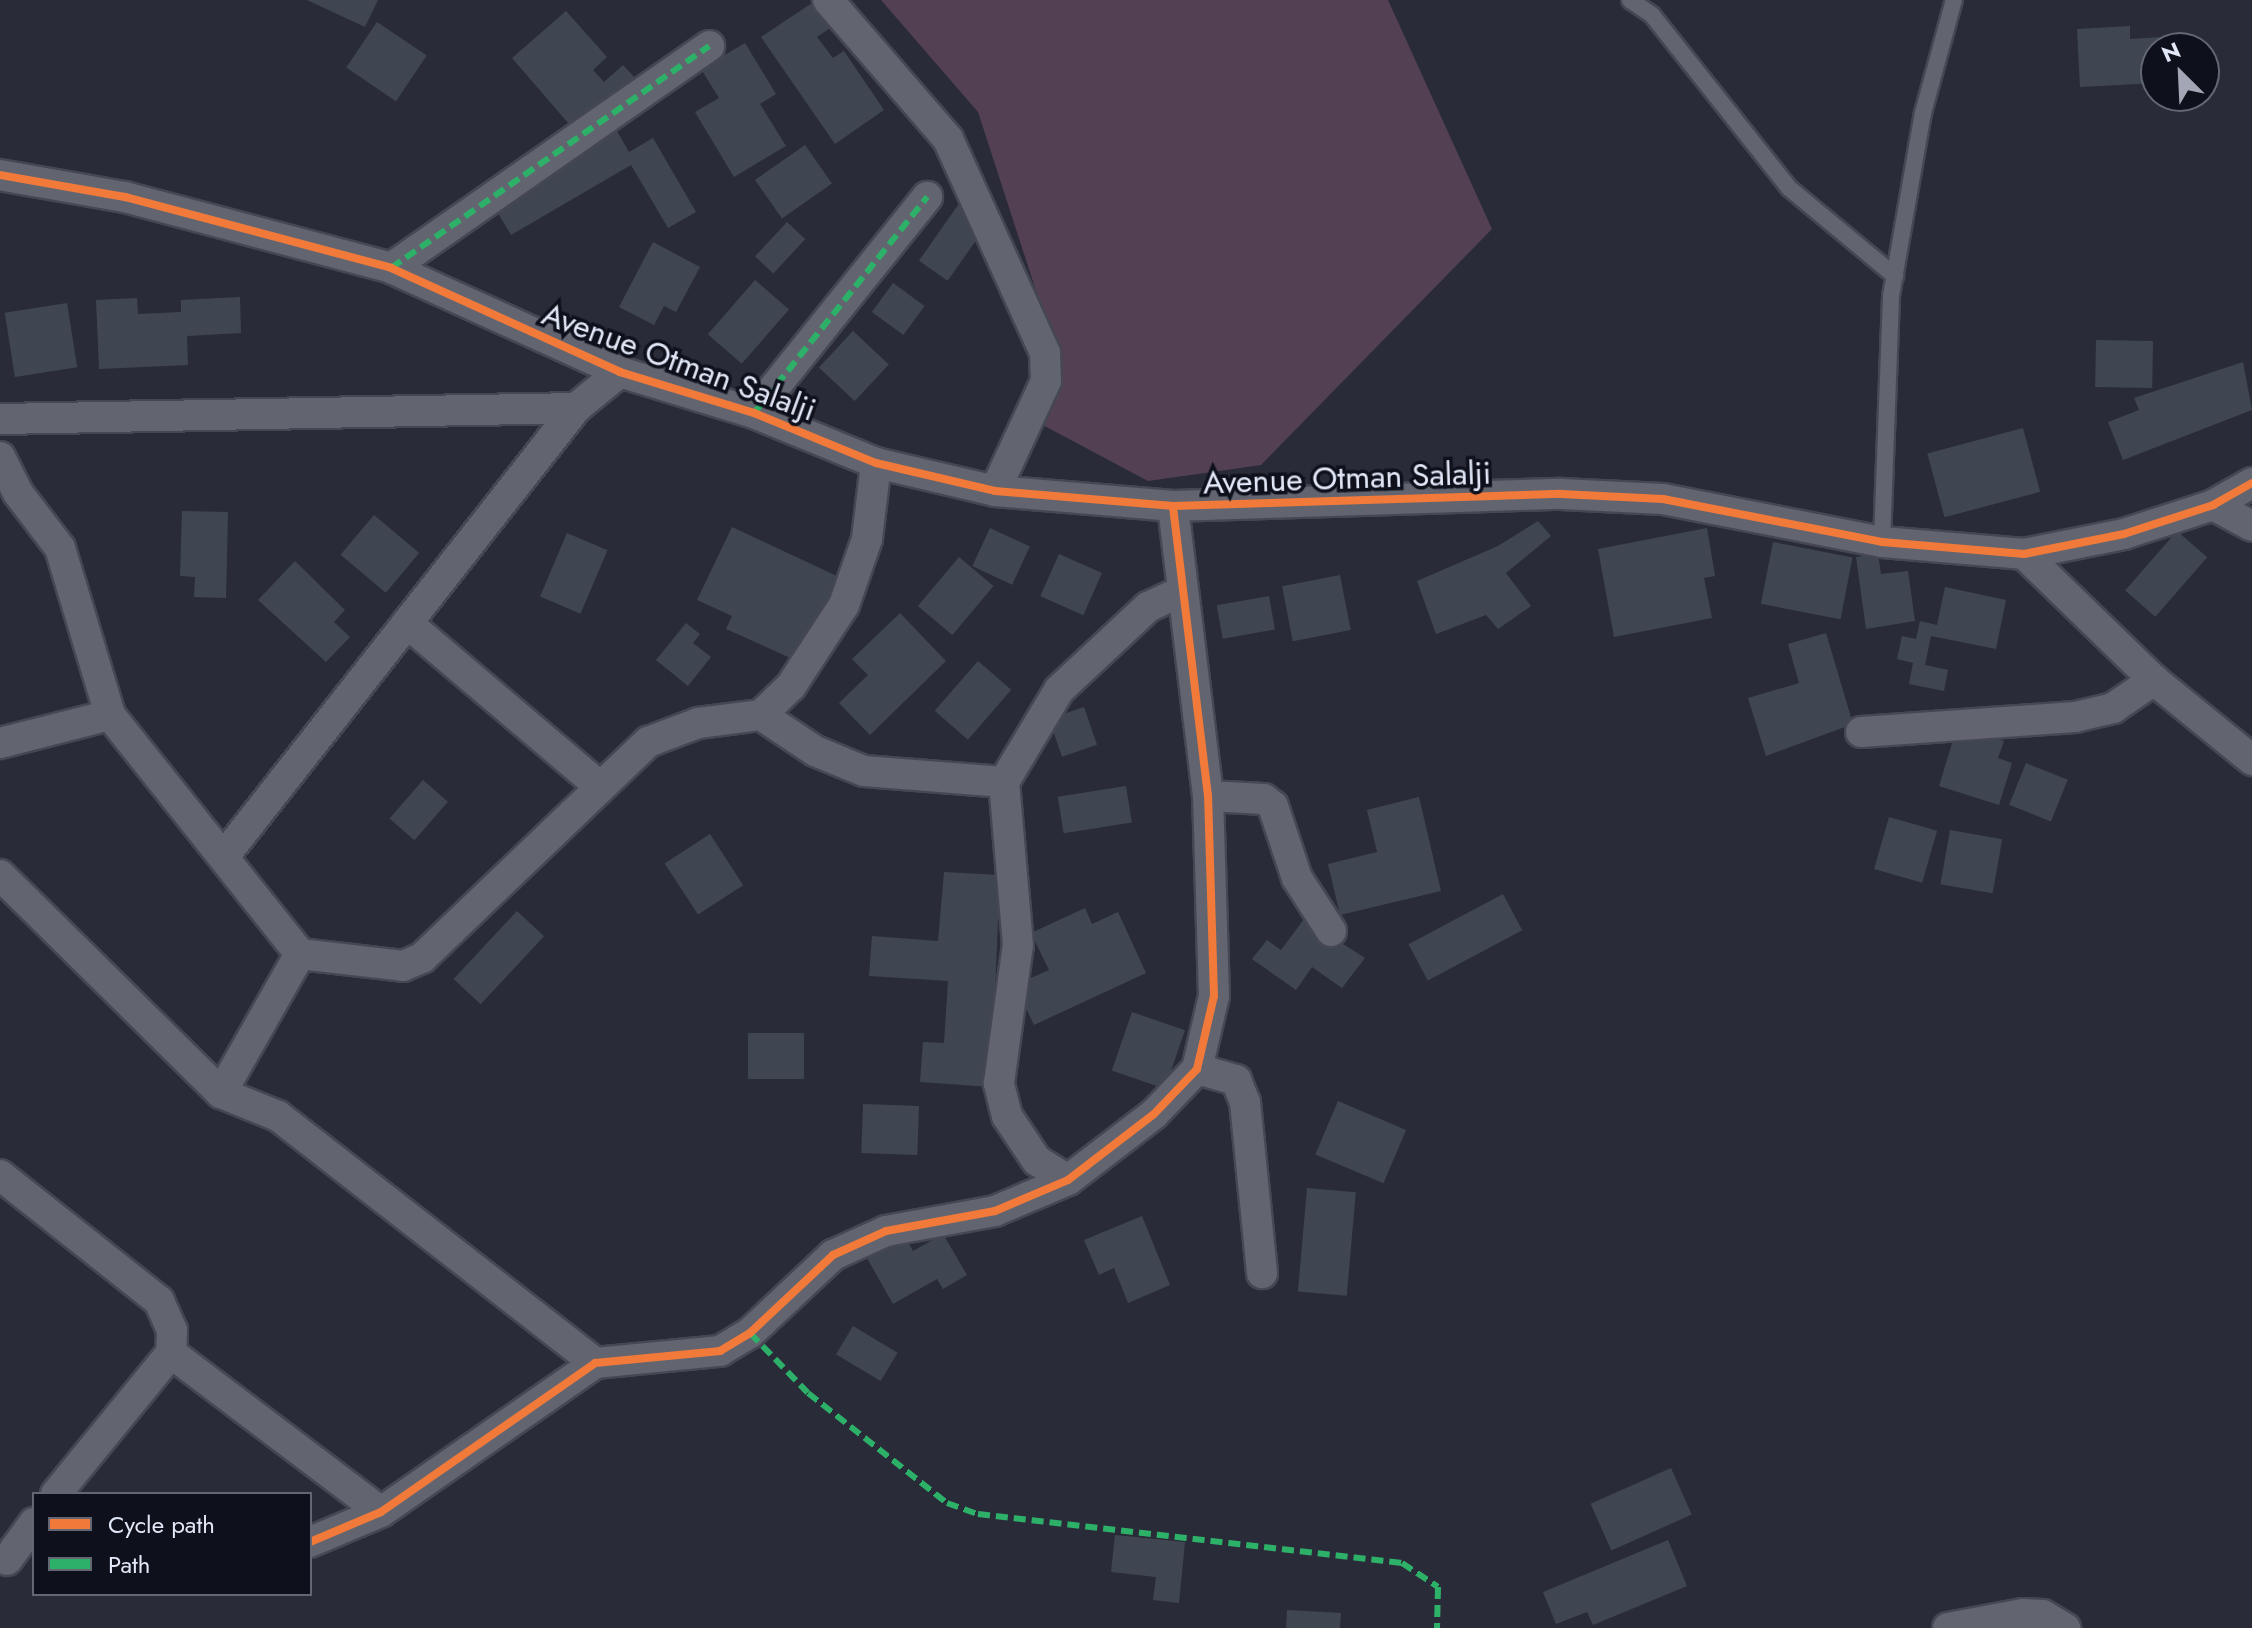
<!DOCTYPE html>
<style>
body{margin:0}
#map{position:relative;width:2252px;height:1628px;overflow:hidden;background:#292b39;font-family:Jost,sans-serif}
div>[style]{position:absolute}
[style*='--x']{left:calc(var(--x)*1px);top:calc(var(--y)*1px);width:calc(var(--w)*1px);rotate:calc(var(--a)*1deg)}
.green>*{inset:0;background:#534053}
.building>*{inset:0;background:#404651;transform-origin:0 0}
.roads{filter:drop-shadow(2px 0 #454753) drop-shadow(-2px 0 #454753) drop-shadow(0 2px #454753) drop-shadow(0 -2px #454753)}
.lane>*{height:16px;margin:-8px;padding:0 8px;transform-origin:8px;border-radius:8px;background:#62646f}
.street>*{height:30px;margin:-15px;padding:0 15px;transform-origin:15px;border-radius:15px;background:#62646f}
.quiet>*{height:6px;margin-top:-3px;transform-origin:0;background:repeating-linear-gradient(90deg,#2db169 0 12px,transparent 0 18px)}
.cycleway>*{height:8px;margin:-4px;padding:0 4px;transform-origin:4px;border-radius:4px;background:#f17a3a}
span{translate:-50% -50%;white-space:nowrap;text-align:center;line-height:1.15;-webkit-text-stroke:7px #0e111c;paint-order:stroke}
.street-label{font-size:32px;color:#e3e8f8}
.legend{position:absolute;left:32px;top:1492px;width:280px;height:104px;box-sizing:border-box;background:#0e111c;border:2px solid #636774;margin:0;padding:10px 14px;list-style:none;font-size:24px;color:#e3e8f8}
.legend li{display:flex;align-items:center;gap:16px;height:40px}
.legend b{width:40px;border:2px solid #636774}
.north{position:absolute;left:2140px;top:32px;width:80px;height:80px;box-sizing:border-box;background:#0e111c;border:2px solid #636774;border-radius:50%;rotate:336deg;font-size:22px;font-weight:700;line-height:32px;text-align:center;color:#e3e8f8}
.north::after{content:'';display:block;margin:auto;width:28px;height:36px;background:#a2a6b5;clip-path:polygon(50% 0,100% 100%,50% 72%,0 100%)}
</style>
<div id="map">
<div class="green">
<i style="clip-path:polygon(881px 0,1388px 0,1492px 229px,1261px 465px,1148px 481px,1037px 422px,1051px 337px,978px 112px)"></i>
</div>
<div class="building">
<i style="clip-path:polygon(307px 0,378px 0,365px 27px)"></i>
<i style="clip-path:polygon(815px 1px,833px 26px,817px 37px,833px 58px,844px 51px,884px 110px,835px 144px,761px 37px)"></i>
<i style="clip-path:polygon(566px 11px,607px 57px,593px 70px,604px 82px,623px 65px,636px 79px,575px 131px,512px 58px)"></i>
<i style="left:377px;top:22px;width:60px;height:55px;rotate:34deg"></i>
<i style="clip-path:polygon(2130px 26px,2130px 39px,2162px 37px,2156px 83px,2080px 87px,2077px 29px)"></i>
<i style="clip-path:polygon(745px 43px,776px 94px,760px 104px,786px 146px,734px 177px,695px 112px,719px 98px,701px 69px)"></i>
<i style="clip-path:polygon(613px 124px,629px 152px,653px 138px,696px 212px,668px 228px,631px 165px,511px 235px,490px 200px)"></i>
<i style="left:805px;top:145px;width:47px;height:61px;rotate:55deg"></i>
<i style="left:958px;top:205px;width:35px;height:68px;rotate:35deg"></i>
<i style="left:787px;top:222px;width:25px;height:47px;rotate:43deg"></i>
<i style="clip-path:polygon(653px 242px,700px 267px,676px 312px,664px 306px,654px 325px,619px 307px)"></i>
<i style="left:755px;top:280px;width:45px;height:72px;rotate:41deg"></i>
<i style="left:893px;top:283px;width:39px;height:36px;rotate:36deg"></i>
<i style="clip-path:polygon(240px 297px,241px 333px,187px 336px,188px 365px,99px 369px,96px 300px,137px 298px,138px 314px,181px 312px,181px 300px)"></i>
<i style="left:67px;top:303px;width:65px;height:63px;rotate:81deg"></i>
<i style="left:853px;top:331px;width:49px;height:50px;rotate:43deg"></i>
<i style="left:2096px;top:340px;width:57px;height:47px;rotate:1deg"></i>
<i style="clip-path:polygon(2243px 362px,2252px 410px,2123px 460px,2108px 422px,2139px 410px,2134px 398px)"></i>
<i style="left:2023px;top:428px;width:66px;height:99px;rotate:75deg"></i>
<i style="clip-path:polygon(182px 511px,228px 512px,226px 598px,194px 597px,195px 577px,180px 576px)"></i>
<i style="left:374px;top:515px;width:59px;height:52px;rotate:40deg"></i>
<i style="clip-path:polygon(1538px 521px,1551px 536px,1506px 573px,1531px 606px,1498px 629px,1486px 615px,1436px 634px,1417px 581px,1498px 546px)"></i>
<i style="clip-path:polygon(732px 527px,841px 578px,804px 664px,726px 629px,732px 616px,697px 600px)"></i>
<i style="left:990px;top:528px;width:44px;height:42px;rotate:25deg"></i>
<i style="clip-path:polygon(1707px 528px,1715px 576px,1704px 578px,1712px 618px,1614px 637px,1598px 549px)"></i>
<i style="left:2177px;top:531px;width:40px;height:79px;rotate:41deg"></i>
<i style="left:567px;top:533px;width:44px;height:69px;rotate:23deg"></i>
<i style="left:1773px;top:542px;width:81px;height:63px;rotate:11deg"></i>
<i style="left:1059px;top:554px;width:47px;height:46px;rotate:24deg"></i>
<i style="clip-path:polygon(1878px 554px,1881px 574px,1908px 571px,1915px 621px,1866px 629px,1856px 557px)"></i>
<i style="left:959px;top:557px;width:45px;height:64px;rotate:40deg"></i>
<i style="clip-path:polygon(295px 561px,345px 610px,334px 622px,350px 637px,326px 662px,258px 600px)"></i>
<i style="left:1340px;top:575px;width:56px;height:59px;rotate:79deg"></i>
<i style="clip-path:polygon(1945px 587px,2006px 600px,1996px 649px,1931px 636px,1925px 665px,1948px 670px,1944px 691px,1909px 684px,1913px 663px,1897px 659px,1902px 636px,1916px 639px,1920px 621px,1937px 625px)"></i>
<i style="left:1269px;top:596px;width:34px;height:53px;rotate:80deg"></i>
<i style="clip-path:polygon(900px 613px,946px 661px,870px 735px,839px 703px,868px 675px,852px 659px)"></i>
<i style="clip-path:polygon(686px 623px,700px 634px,693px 643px,711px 657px,688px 686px,656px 660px)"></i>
<i style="clip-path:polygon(1826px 633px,1853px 724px,1766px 756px,1748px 698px,1799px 683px,1788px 644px)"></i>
<i style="left:978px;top:661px;width:44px;height:66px;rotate:41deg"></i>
<i style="left:1084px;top:707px;width:40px;height:37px;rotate:71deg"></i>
<i style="clip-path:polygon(1957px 727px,2004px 741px,1998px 758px,2012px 763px,1999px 805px,1939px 786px)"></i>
<i style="left:2026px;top:763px;width:45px;height:45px;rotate:22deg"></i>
<i style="left:423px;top:780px;width:33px;height:51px;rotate:41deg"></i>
<i style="left:1126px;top:786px;width:37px;height:69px;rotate:81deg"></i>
<i style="clip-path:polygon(1419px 797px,1441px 891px,1340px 915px,1328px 864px,1377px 852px,1367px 810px)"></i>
<i style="left:1889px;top:817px;width:50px;height:54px;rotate:16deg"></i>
<i style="left:1950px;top:830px;width:53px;height:55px;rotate:10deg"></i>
<i style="left:710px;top:834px;width:61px;height:54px;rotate:57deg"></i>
<i style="clip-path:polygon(944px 872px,1000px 875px,991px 1087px,920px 1082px,923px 1042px,944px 1043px,948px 981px,869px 976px,872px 936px,938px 941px)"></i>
<i style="left:1503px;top:894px;width:41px;height:107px;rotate:62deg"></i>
<i style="clip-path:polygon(1085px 908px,1092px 924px,1118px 912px,1146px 973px,1034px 1025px,1015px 985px,1049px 970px,1031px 933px)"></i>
<i style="left:517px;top:911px;width:37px;height:93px;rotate:43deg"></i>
<i style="clip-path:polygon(1304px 919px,1365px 958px,1342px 988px,1312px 967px,1296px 990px,1252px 959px,1267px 940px,1281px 950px)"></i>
<i style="left:1132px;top:1012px;width:56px;height:62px;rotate:19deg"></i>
<i style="left:748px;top:1033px;width:56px;height:46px"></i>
<i style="left:1338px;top:1101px;width:74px;height:58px;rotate:23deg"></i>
<i style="left:863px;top:1104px;width:56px;height:49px;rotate:2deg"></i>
<i style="left:1307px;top:1188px;width:49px;height:104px;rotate:5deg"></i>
<i style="clip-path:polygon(1142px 1216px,1170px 1285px,1128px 1303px,1114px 1268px,1099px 1275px,1084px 1240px)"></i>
<i style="clip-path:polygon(943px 1234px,967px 1275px,943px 1289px,937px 1279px,893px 1304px,867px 1258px,905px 1236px,913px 1251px)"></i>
<i style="left:853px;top:1326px;width:52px;height:33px;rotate:31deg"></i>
<i style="left:1671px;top:1468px;width:51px;height:88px;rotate:66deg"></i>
<i style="clip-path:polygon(1115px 1535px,1185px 1542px,1179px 1603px,1153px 1600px,1156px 1577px,1111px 1572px)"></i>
<i style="clip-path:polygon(1668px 1540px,1687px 1586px,1593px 1625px,1587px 1612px,1556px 1624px,1543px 1592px)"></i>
<i style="clip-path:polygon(1287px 1610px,1341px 1613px,1340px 1628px,1286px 1628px)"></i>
</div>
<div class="roads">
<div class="lane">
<i style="--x:1630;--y:0;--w:27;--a:34"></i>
<i style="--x:1652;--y:15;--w:221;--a:51.6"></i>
<i style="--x:1789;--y:188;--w:138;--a:39.7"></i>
<i style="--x:1882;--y:542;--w:246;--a:-87.9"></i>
<i style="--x:1891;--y:296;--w:186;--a:-80.1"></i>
<i style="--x:1923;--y:113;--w:117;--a:-74.7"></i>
</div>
<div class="street">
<i style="--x:828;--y:0;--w:184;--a:49.2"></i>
<i style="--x:948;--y:139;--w:235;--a:65.6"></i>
<i style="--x:1045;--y:353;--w:28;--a:88"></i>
<i style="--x:1046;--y:381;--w:121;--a:114.9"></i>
<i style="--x:0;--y:175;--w:127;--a:10"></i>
<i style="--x:125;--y:197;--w:275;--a:14.9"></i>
<i style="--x:391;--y:268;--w:252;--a:24.4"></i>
<i style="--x:620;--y:372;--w:140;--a:17"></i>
<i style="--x:754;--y:413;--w:132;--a:22.3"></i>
<i style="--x:876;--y:463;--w:122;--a:13.2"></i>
<i style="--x:995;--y:491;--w:179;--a:4.8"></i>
<i style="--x:1173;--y:506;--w:388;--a:-1.8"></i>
<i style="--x:1561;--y:494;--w:102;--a:2.8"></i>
<i style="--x:1663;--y:499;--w:223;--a:11.1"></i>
<i style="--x:1882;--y:542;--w:143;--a:4.8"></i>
<i style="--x:2024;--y:554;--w:102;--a:-11.3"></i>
<i style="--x:2124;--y:534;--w:94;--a:-18"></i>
<i style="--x:2213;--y:505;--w:45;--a:-29.4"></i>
<i style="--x:391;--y:268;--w:388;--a:-34.9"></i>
<i style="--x:754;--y:413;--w:277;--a:-51.3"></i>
<i style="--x:0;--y:419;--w:576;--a:-1.09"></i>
<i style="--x:0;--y:457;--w:40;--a:63.4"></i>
<i style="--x:18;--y:493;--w:69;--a:52.6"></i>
<i style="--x:60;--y:548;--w:174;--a:73.3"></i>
<i style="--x:110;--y:715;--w:114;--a:165.7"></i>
<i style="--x:2213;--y:505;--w:44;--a:28.3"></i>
<i style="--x:2024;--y:554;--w:181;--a:44.1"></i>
<i style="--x:2154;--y:680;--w:127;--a:39.2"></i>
<i style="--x:407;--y:623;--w:250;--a:40.3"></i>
<i style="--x:110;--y:715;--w:305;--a:51.5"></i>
<i style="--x:761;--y:715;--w:65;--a:33.7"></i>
<i style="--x:815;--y:751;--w:53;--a:22.2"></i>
<i style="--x:864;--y:771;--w:140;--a:4.5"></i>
<i style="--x:1861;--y:732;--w:215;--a:-4"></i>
<i style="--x:2075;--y:717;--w:39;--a:-13"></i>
<i style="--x:2113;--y:708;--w:50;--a:-34.3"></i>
<i style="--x:1208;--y:796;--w:56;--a:3.1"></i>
<i style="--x:1264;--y:799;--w:11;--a:38"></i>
<i style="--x:1273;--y:806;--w:76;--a:71.6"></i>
<i style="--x:1297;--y:878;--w:63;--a:57.3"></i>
<i style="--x:225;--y:855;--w:568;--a:-51.86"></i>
<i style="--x:576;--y:408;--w:57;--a:-39.3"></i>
<i style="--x:0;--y:875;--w:310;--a:44.6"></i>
<i style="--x:221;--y:1093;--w:61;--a:22"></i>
<i style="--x:278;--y:1116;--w:402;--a:37.9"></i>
<i style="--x:1197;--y:1069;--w:41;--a:15.8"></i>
<i style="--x:1236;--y:1080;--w:24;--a:68"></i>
<i style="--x:1245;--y:1102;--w:172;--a:84.3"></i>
<i style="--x:221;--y:1093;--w:160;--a:-60.4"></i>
<i style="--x:300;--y:954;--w:104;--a:6.6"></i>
<i style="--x:403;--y:966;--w:21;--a:-23"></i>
<i style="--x:422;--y:958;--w:313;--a:-43.7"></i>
<i style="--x:648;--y:742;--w:53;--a:-20.8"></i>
<i style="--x:698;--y:723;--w:64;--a:-7.2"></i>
<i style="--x:761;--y:715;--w:42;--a:-44"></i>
<i style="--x:791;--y:686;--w:97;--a:-56.8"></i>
<i style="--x:844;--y:605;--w:70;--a:-70.8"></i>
<i style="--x:867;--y:539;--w:77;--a:-83.2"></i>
<i style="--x:0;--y:1175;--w:203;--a:38.4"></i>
<i style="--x:159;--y:1301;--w:32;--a:66"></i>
<i style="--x:172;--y:1330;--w:23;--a:92"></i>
<i style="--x:171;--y:1353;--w:263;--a:37.1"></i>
<i style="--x:1068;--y:1180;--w:36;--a:-148"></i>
<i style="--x:1037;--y:1161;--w:54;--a:-123.7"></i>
<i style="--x:1007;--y:1116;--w:34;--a:-104"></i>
<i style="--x:999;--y:1083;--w:139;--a:-82.2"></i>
<i style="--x:1018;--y:945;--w:164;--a:-94.9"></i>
<i style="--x:1004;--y:782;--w:107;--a:-59.1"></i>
<i style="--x:1059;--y:690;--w:122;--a:-43"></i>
<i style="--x:1148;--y:607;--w:38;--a:-25"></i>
<i style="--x:56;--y:1494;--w:182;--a:-50.8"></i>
<i style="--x:310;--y:1542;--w:77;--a:-22.9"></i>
<i style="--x:381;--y:1512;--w:261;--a:-34.8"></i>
<i style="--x:595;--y:1363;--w:126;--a:-5.5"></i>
<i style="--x:720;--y:1351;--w:35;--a:-31"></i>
<i style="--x:750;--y:1333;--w:114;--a:-43.2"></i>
<i style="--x:833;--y:1255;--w:58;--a:-24.4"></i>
<i style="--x:886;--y:1231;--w:111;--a:-10.4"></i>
<i style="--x:995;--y:1211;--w:79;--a:-23"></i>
<i style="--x:1068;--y:1180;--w:108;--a:-37.5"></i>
<i style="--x:1154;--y:1114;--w:62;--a:-46.3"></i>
<i style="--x:1197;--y:1069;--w:75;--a:-76.9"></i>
<i style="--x:1214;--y:996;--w:200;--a:-91.7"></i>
<i style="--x:1208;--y:796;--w:292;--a:-96.9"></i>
<i style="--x:7;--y:1560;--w:46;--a:-53.9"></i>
<i style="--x:1948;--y:1628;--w:76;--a:-10.6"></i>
<i style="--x:2023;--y:1614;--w:20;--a:3"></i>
<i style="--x:2043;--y:1615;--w:26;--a:31"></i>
</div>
</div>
<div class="quiet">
<i style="--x:391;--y:268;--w:388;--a:-34.9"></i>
<i style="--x:754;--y:413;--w:277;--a:-51.3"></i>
<i style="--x:750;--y:1333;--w:83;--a:46"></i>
<i style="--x:808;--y:1393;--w:177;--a:38.4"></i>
<i style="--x:947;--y:1503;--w:33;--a:20"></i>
<i style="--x:978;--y:1514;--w:427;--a:6.6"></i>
<i style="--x:1402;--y:1563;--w:43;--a:33.7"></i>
<i style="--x:1438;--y:1587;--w:41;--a:91.4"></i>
</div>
<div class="cycleway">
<i style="--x:0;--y:175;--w:127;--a:10"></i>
<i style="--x:125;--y:197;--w:275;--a:14.9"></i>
<i style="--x:391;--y:268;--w:252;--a:24.4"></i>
<i style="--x:620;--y:372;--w:140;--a:17"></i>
<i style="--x:754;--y:413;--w:132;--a:22.3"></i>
<i style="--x:876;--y:463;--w:122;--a:13.2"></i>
<i style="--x:995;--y:491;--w:179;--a:4.8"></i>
<i style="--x:1173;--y:506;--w:388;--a:-1.8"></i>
<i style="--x:1561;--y:494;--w:102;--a:2.8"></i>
<i style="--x:1663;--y:499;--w:223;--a:11.1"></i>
<i style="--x:1882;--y:542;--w:143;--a:4.8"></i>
<i style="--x:2024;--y:554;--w:102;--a:-11.3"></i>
<i style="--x:2124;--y:534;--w:94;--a:-18"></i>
<i style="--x:2213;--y:505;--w:45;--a:-29.4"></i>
<i style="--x:310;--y:1542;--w:77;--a:-22.9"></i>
<i style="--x:381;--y:1512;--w:261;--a:-34.8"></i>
<i style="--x:595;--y:1363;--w:126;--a:-5.5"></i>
<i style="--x:720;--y:1351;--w:35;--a:-31"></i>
<i style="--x:750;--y:1333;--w:114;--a:-43.2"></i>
<i style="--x:833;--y:1255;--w:58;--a:-24.4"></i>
<i style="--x:886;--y:1231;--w:111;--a:-10.4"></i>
<i style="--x:995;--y:1211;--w:79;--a:-23"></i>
<i style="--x:1068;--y:1180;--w:108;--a:-37.5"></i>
<i style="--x:1154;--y:1114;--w:62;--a:-46.3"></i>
<i style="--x:1197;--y:1069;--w:75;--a:-76.9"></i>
<i style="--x:1214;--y:996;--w:200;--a:-91.7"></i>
<i style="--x:1208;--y:796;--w:292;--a:-96.9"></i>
</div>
<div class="street-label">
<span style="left:679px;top:362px;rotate:20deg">Avenue Otman Salalji</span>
<span style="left:1347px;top:478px;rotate:-2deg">Avenue Otman Salalji</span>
</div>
<ul class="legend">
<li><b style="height:10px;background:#f17a3a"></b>Cycle path</li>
<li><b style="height:10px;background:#2db169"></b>Path</li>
</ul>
<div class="north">N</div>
</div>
